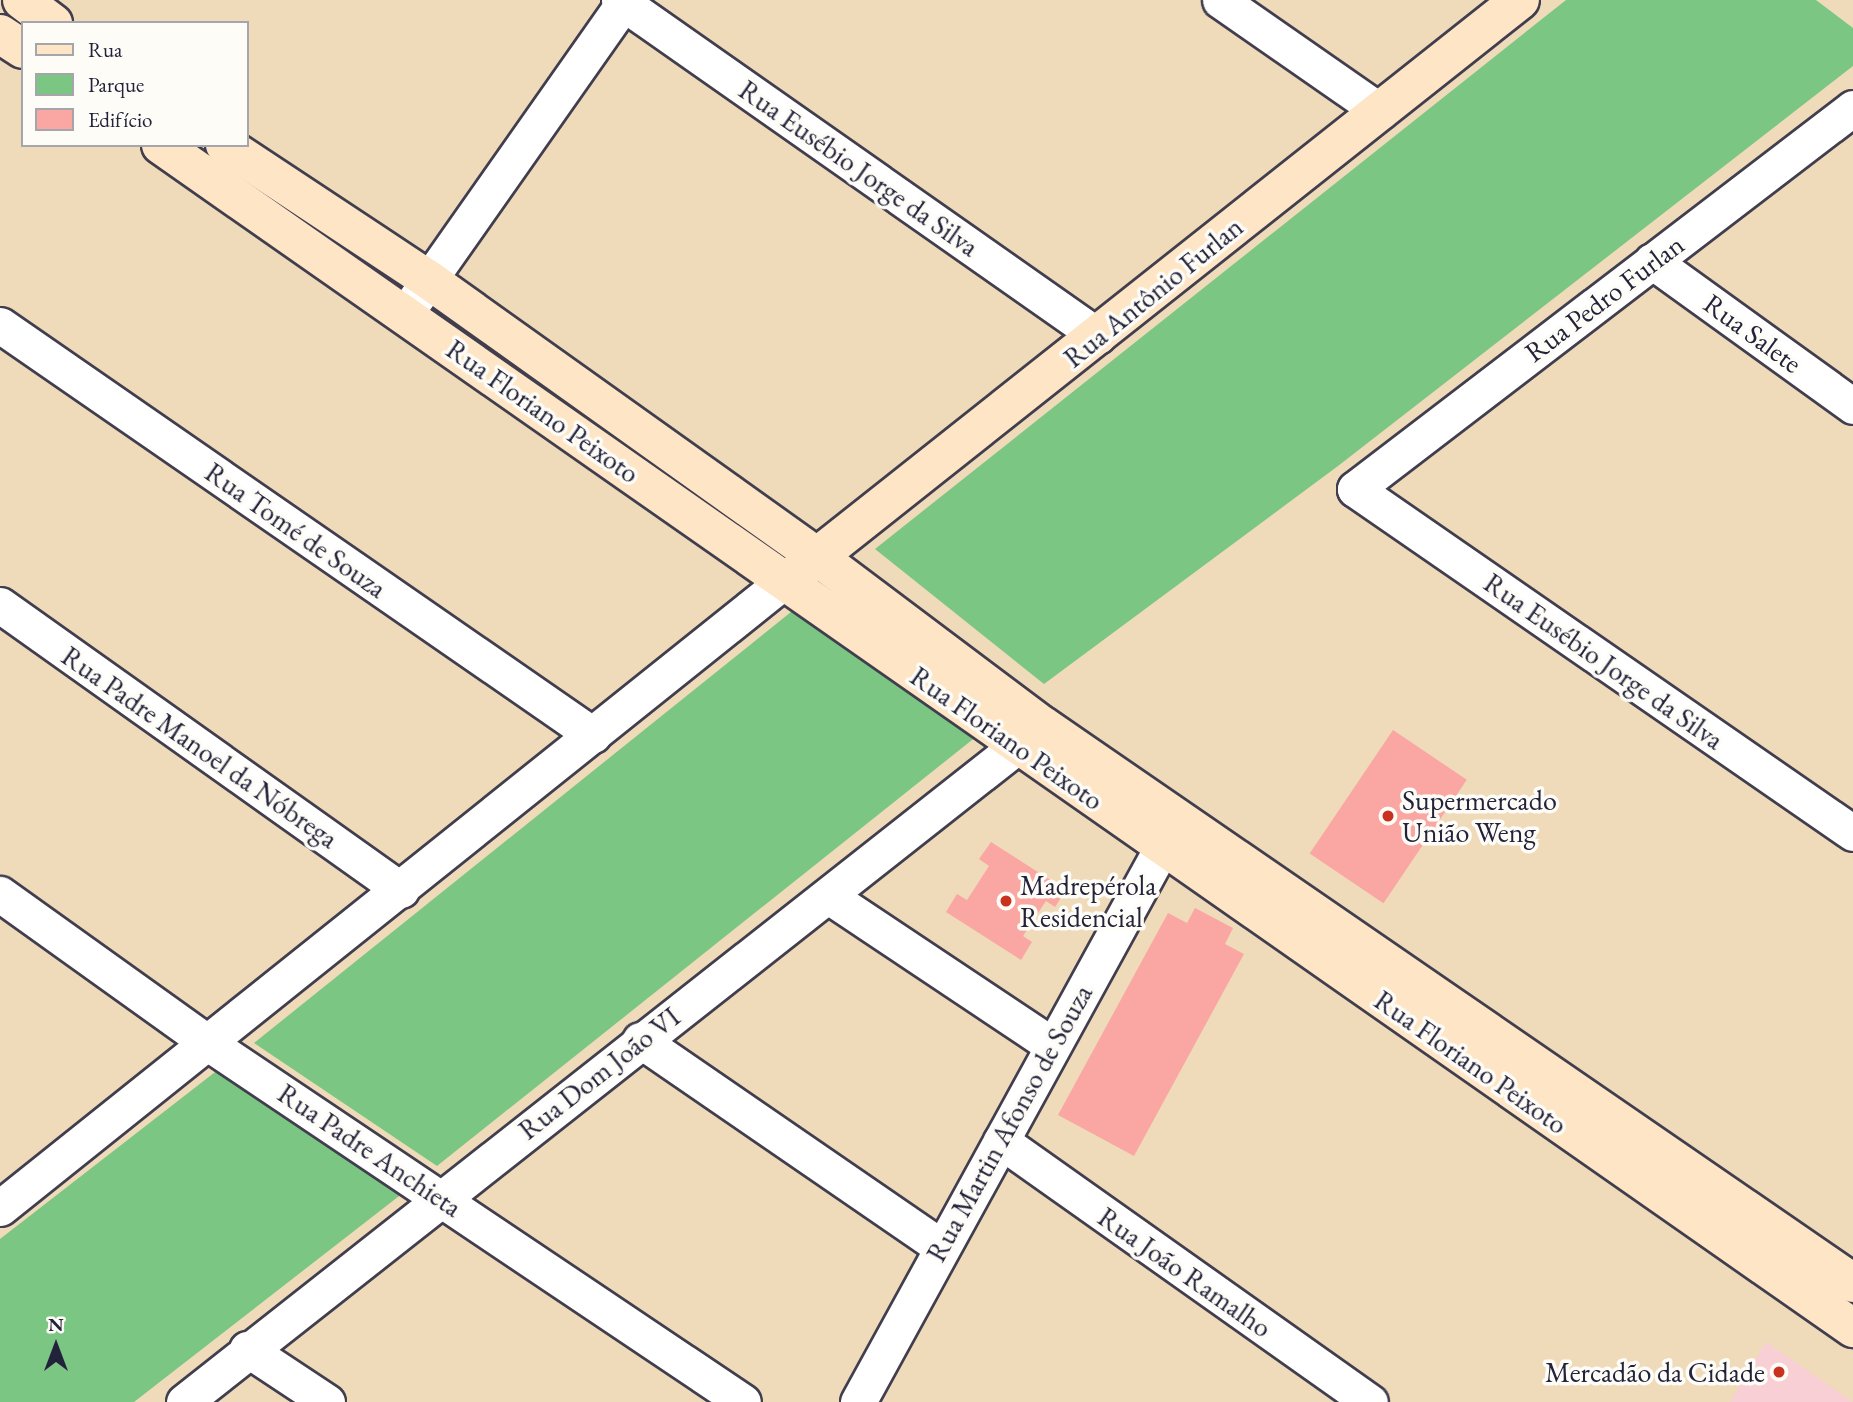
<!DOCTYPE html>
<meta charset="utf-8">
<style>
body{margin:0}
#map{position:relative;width:1853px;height:1402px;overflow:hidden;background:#efdbba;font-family:"EB Garamond",serif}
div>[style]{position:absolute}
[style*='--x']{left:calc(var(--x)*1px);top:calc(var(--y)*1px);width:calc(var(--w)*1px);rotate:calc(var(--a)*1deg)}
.built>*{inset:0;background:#f7cfd4}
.green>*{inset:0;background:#7cc684}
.building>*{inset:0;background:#faa6a3;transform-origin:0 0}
.roads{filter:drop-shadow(2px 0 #413e4e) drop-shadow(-2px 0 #413e4e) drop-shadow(0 2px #413e4e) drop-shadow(0 -2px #413e4e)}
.street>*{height:35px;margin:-17.5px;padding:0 17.5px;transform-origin:17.5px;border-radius:17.5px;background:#fff}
.secondary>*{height:38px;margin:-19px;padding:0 19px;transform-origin:19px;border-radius:19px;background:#fde5c5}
.dots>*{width:19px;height:19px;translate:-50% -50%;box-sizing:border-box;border:4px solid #fdfcf7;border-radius:50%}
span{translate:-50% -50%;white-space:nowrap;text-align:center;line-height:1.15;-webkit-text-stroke:7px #fdfcf7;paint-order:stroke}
.street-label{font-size:28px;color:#22223b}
.poi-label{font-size:28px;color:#22223b}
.left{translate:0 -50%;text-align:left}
.right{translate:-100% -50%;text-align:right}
.legend{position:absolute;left:21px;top:21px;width:228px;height:126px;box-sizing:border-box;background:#fdfcf7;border:2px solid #a5a5ac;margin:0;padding:9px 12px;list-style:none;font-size:21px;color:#22223b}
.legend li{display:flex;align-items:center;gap:14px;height:35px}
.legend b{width:35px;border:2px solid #a5a5ac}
.north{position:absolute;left:21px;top:1311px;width:70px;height:70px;-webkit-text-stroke:5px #fdfcf7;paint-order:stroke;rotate:0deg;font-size:19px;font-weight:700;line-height:28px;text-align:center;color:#22223b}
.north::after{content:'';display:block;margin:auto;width:24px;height:32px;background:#22223b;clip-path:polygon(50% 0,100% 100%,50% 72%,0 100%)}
</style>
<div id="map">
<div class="built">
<i style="clip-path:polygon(1766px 1342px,1853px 1402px,1730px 1402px)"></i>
</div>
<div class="green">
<i style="clip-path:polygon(1566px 0,1816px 0,1853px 28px,1853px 66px,1338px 466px,1044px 684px,875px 549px)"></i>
<i style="clip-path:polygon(801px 604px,977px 736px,437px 1166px,254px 1043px)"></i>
<i style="clip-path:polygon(219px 1069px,403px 1193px,134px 1402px,0 1402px,0 1239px)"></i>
</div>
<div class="building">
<i style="left:1393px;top:730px;width:89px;height:149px;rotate:34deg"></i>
<i style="clip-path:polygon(991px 842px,1066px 890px,1055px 907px,1046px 901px,1040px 910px,1023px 936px,1032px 942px,1021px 960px,946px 912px,957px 894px,967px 900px,989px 866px,979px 859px)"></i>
<i style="clip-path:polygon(1195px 908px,1233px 928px,1225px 944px,1244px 954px,1134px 1156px,1058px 1115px,1168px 913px,1187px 923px)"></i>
</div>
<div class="roads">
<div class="street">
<i style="--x:619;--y:0;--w:585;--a:35.05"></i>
<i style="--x:1220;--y:0;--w:195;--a:34.8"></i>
<i style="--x:1853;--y:108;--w:627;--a:142.58"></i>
<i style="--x:1355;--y:489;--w:605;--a:34.64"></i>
<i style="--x:1652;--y:261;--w:248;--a:35.8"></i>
<i style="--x:405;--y:314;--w:384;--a:-54.9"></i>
<i style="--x:0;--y:325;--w:721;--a:34.66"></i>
<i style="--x:0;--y:605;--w:492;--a:35.4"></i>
<i style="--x:0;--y:894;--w:256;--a:35.6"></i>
<i style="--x:208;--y:1043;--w:644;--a:33.86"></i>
<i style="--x:830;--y:897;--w:267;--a:33.7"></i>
<i style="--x:640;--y:1040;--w:365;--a:34.5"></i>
<i style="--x:1001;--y:1141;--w:452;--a:35.3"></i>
<i style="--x:0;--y:1208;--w:1004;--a:-38.65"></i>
<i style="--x:247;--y:1349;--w:96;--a:33.5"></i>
<i style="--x:184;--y:1402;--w:1090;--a:-38.22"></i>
<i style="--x:858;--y:1402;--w:661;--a:-61.27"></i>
</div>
<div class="secondary">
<i style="--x:22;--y:0;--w:39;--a:37"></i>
<i style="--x:0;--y:34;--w:27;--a:33"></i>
<i style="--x:161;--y:145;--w:2065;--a:34.96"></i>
<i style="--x:225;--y:145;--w:245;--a:33.5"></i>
<i style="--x:429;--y:280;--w:479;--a:35.5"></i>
<i style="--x:819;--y:558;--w:280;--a:36.9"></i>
<i style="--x:1043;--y:726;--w:983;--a:34.51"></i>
<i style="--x:798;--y:572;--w:921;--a:-38.39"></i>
</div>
</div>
<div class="dots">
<i style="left:1388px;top:816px;background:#c8321e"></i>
<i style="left:1006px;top:901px;background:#c8321e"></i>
<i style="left:1779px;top:1372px;background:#c8321e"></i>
</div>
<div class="street-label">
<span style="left:859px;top:168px;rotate:35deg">Rua Eusébio Jorge da Silva</span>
<span style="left:1153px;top:292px;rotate:-39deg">Rua Antônio Furlan</span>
<span style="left:1604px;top:298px;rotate:-37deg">Rua Pedro Furlan</span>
<span style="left:1753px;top:333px;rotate:36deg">Rua Salete</span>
<span style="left:543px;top:411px;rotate:35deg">Rua Floriano Peixoto</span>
<span style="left:296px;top:530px;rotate:35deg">Rua Tomé de Souza</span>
<span style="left:1604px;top:661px;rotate:35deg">Rua Eusébio Jorge da Silva</span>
<span style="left:1007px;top:738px;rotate:35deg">Rua Floriano Peixoto</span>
<span style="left:200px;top:747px;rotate:35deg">Rua Padre Manoel da Nóbrega</span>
<span style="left:1471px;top:1062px;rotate:35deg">Rua Floriano Peixoto</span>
<span style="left:599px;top:1073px;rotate:-38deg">Rua Dom João VI</span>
<span style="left:1009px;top:1123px;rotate:-61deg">Rua Martin Afonso de Souza</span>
<span style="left:370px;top:1150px;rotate:34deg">Rua Padre Anchieta</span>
<span style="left:1185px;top:1272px;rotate:35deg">Rua João Ramalho</span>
</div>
<div class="poi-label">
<span class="left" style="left:1402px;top:816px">Supermercado<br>União Weng</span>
<span class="left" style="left:1020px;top:901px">Madrepérola<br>Residencial</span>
<span class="right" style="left:1765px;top:1372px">Mercadão da Cidade</span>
</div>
<ul class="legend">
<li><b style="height:9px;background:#fde5c5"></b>Rua</li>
<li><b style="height:19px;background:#7cc684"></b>Parque</li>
<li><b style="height:19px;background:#faa6a3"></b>Edifício</li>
</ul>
<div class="north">N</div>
</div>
